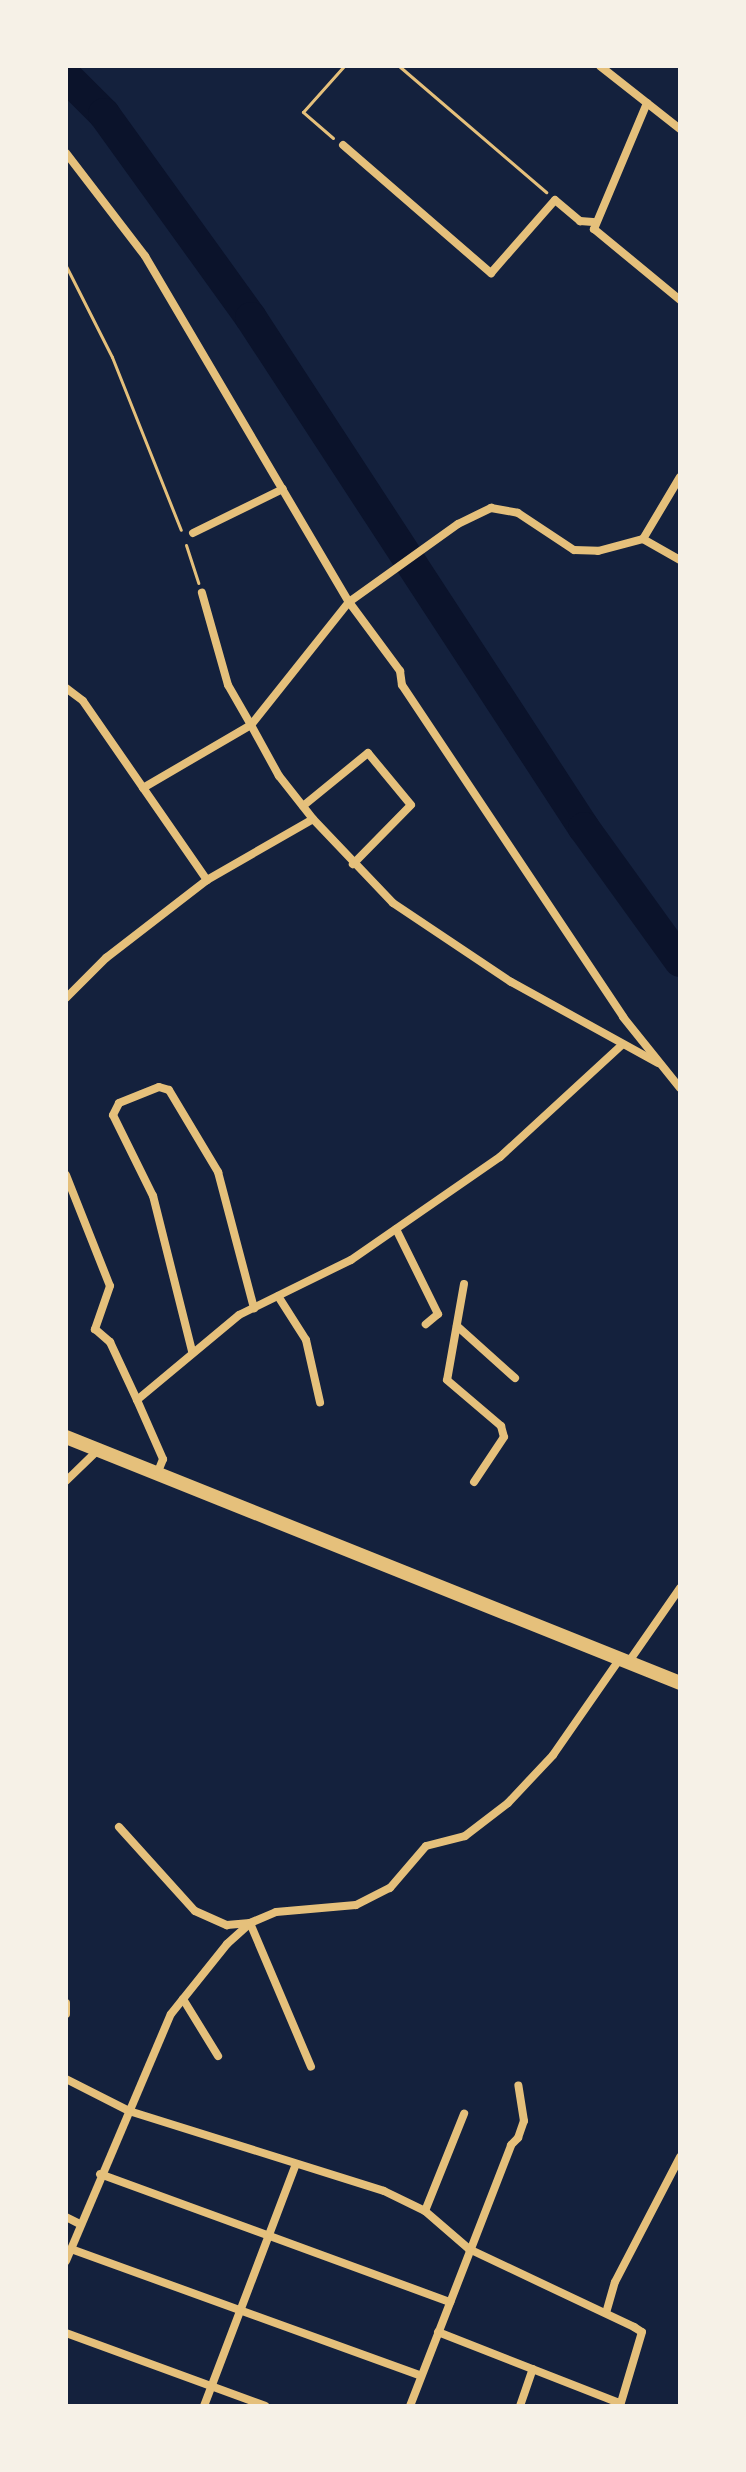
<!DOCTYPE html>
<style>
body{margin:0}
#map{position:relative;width:746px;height:2472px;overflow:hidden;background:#14213d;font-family:"Open Sans",sans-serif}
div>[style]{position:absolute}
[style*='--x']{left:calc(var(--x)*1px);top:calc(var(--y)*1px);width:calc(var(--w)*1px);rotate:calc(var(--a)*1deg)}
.river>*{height:32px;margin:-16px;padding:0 16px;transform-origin:16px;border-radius:16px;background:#0b132b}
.path>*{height:3px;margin:-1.5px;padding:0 1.5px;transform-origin:1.5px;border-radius:1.5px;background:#e5c07b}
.minor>*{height:8px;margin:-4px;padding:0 4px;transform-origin:4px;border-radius:4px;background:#e5c07b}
.primary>*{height:14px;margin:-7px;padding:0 7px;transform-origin:7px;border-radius:7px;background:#e5c07b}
span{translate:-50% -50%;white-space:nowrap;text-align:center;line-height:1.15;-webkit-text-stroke:7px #f6f1e7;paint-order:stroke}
.frame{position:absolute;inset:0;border:68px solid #f6f1e7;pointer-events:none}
</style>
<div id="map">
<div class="river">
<i style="--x:66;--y:76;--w:54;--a:45"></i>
<i style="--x:104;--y:114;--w:251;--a:54.2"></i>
<i style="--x:251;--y:318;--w:609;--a:56.86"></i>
<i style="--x:584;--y:828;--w:164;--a:54.2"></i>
</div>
<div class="path">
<i style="--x:399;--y:66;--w:194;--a:40.6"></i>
<i style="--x:333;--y:138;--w:40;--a:-139"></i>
<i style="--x:303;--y:112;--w:62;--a:-48.3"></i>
<i style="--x:66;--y:266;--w:102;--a:63.2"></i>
<i style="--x:112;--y:357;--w:186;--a:68.3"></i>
<i style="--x:186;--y:545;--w:40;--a:72"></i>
</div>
<div class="minor">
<i style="--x:600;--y:66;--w:102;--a:38.2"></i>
<i style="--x:647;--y:103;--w:137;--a:112.8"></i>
<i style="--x:594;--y:229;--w:112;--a:39.5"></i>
<i style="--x:343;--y:145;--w:196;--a:40.9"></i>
<i style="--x:491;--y:273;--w:97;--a:-48.8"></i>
<i style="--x:555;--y:200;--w:33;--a:40"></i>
<i style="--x:580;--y:221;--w:13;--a:4"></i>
<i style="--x:66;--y:153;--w:130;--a:52.5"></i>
<i style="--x:145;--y:256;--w:402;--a:59.5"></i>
<i style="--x:349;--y:602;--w:86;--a:53.5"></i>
<i style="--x:400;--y:671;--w:14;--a:82"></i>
<i style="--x:402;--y:685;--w:399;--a:56.3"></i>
<i style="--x:623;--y:1017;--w:91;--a:51.2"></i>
<i style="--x:193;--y:533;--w:100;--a:-26.1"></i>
<i style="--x:643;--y:539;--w:72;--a:-59.2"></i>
<i style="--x:66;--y:688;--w:21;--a:37"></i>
<i style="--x:83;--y:701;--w:218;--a:55.3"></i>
<i style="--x:143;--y:788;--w:125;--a:-30.3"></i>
<i style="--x:251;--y:725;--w:46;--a:-119.9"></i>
<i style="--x:228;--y:685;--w:96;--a:-105.8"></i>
<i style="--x:303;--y:806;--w:84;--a:-39.2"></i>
<i style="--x:368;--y:753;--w:67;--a:50.4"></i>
<i style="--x:411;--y:805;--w:83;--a:134.5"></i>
<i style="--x:66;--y:998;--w:57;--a:-45"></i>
<i style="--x:106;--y:958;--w:128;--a:-37.7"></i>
<i style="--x:207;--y:880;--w:122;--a:-29.9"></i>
<i style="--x:658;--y:1063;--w:168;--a:-151.1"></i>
<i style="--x:511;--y:982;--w:142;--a:-146.2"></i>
<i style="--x:393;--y:903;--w:116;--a:-133.6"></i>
<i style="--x:313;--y:819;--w:55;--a:-128.3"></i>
<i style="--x:279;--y:776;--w:58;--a:-118.8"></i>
<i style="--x:251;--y:725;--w:157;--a:-51.5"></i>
<i style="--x:349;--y:602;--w:134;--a:-35.6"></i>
<i style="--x:458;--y:524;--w:37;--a:-26"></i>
<i style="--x:491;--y:508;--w:27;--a:10"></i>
<i style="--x:518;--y:513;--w:67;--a:33.5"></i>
<i style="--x:574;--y:550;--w:24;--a:2"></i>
<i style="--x:598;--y:551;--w:47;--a:-14.9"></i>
<i style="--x:643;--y:539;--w:43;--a:29.6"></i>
<i style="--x:66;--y:1175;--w:119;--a:68.4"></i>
<i style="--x:110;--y:1286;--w:46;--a:109.2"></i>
<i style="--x:95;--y:1329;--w:20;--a:41"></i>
<i style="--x:110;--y:1342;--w:64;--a:65"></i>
<i style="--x:396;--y:1229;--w:95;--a:63.7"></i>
<i style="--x:438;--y:1314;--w:16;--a:140"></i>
<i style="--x:464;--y:1284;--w:97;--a:100"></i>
<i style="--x:447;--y:1380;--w:71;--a:40.4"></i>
<i style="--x:501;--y:1426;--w:11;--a:75"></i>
<i style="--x:504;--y:1437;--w:54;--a:123.7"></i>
<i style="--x:278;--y:1296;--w:52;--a:57.5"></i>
<i style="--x:306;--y:1340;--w:64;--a:77.3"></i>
<i style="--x:457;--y:1326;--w:78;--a:41.9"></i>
<i style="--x:192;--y:1351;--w:160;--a:-104.1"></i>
<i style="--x:153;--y:1196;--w:90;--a:-116.3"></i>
<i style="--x:113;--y:1115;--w:13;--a:-63"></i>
<i style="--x:119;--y:1103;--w:43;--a:-21.8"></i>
<i style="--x:159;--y:1087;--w:10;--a:17"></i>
<i style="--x:169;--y:1090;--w:96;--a:59.1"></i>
<i style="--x:218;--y:1172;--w:141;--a:75.2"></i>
<i style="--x:157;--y:1474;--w:16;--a:-68"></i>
<i style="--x:163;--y:1459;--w:64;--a:-113.8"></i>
<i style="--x:137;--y:1400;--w:133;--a:-39.8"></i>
<i style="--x:239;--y:1315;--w:125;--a:-26.2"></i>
<i style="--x:351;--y:1260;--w:181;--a:-34.7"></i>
<i style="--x:500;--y:1157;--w:166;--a:-42.6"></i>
<i style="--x:66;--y:1481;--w:45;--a:-44.1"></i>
<i style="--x:630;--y:1660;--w:88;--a:-55.2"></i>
<i style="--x:119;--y:1827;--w:113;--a:47.9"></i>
<i style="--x:195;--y:1911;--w:35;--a:24"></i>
<i style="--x:227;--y:1925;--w:23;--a:-5"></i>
<i style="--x:250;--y:1923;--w:156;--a:67"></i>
<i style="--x:183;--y:1999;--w:67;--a:58.4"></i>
<i style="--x:66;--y:2003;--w:11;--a:90"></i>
<i style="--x:66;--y:2079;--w:71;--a:26.9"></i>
<i style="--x:129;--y:2111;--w:267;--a:17.4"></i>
<i style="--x:384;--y:2191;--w:46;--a:26"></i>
<i style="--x:425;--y:2211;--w:58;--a:40.8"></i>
<i style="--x:469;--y:2249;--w:183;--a:25.3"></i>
<i style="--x:634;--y:2327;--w:9;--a:32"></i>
<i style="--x:642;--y:2332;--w:77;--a:106.6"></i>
<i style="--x:100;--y:2174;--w:373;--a:20.1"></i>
<i style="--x:425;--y:2211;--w:105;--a:-68.1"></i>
<i style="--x:66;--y:2217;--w:13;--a:27"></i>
<i style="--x:71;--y:2249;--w:372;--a:19.9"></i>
<i style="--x:66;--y:2261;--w:268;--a:-67"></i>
<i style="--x:171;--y:2014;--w:90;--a:-51.3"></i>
<i style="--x:227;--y:1944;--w:31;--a:-42"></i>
<i style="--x:250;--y:1923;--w:28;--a:-23"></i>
<i style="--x:276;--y:1912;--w:80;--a:-5"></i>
<i style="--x:356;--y:1905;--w:38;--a:-27"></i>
<i style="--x:390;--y:1888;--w:55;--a:-49.4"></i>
<i style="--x:426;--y:1846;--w:40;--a:-14.4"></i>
<i style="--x:465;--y:1836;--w:54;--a:-37.5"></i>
<i style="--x:508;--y:1803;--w:66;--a:-46.8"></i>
<i style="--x:553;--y:1755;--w:119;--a:-55.2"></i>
<i style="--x:606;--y:2313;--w:32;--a:-74"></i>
<i style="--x:615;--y:2282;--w:141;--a:-62.5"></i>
<i style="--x:438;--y:2332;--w:192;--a:21.4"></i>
<i style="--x:66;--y:2333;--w:212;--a:20.1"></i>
<i style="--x:204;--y:2406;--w:259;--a:-69.2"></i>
<i style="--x:410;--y:2406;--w:280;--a:-68.8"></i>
<i style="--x:511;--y:2145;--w:10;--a:-45"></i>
<i style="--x:518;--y:2138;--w:18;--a:-71"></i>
<i style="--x:524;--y:2121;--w:36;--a:-99"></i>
<i style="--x:520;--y:2406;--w:39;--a:-71"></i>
</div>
<div class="primary">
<i style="--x:66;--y:1437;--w:661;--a:21.83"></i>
</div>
<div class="frame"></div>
</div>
